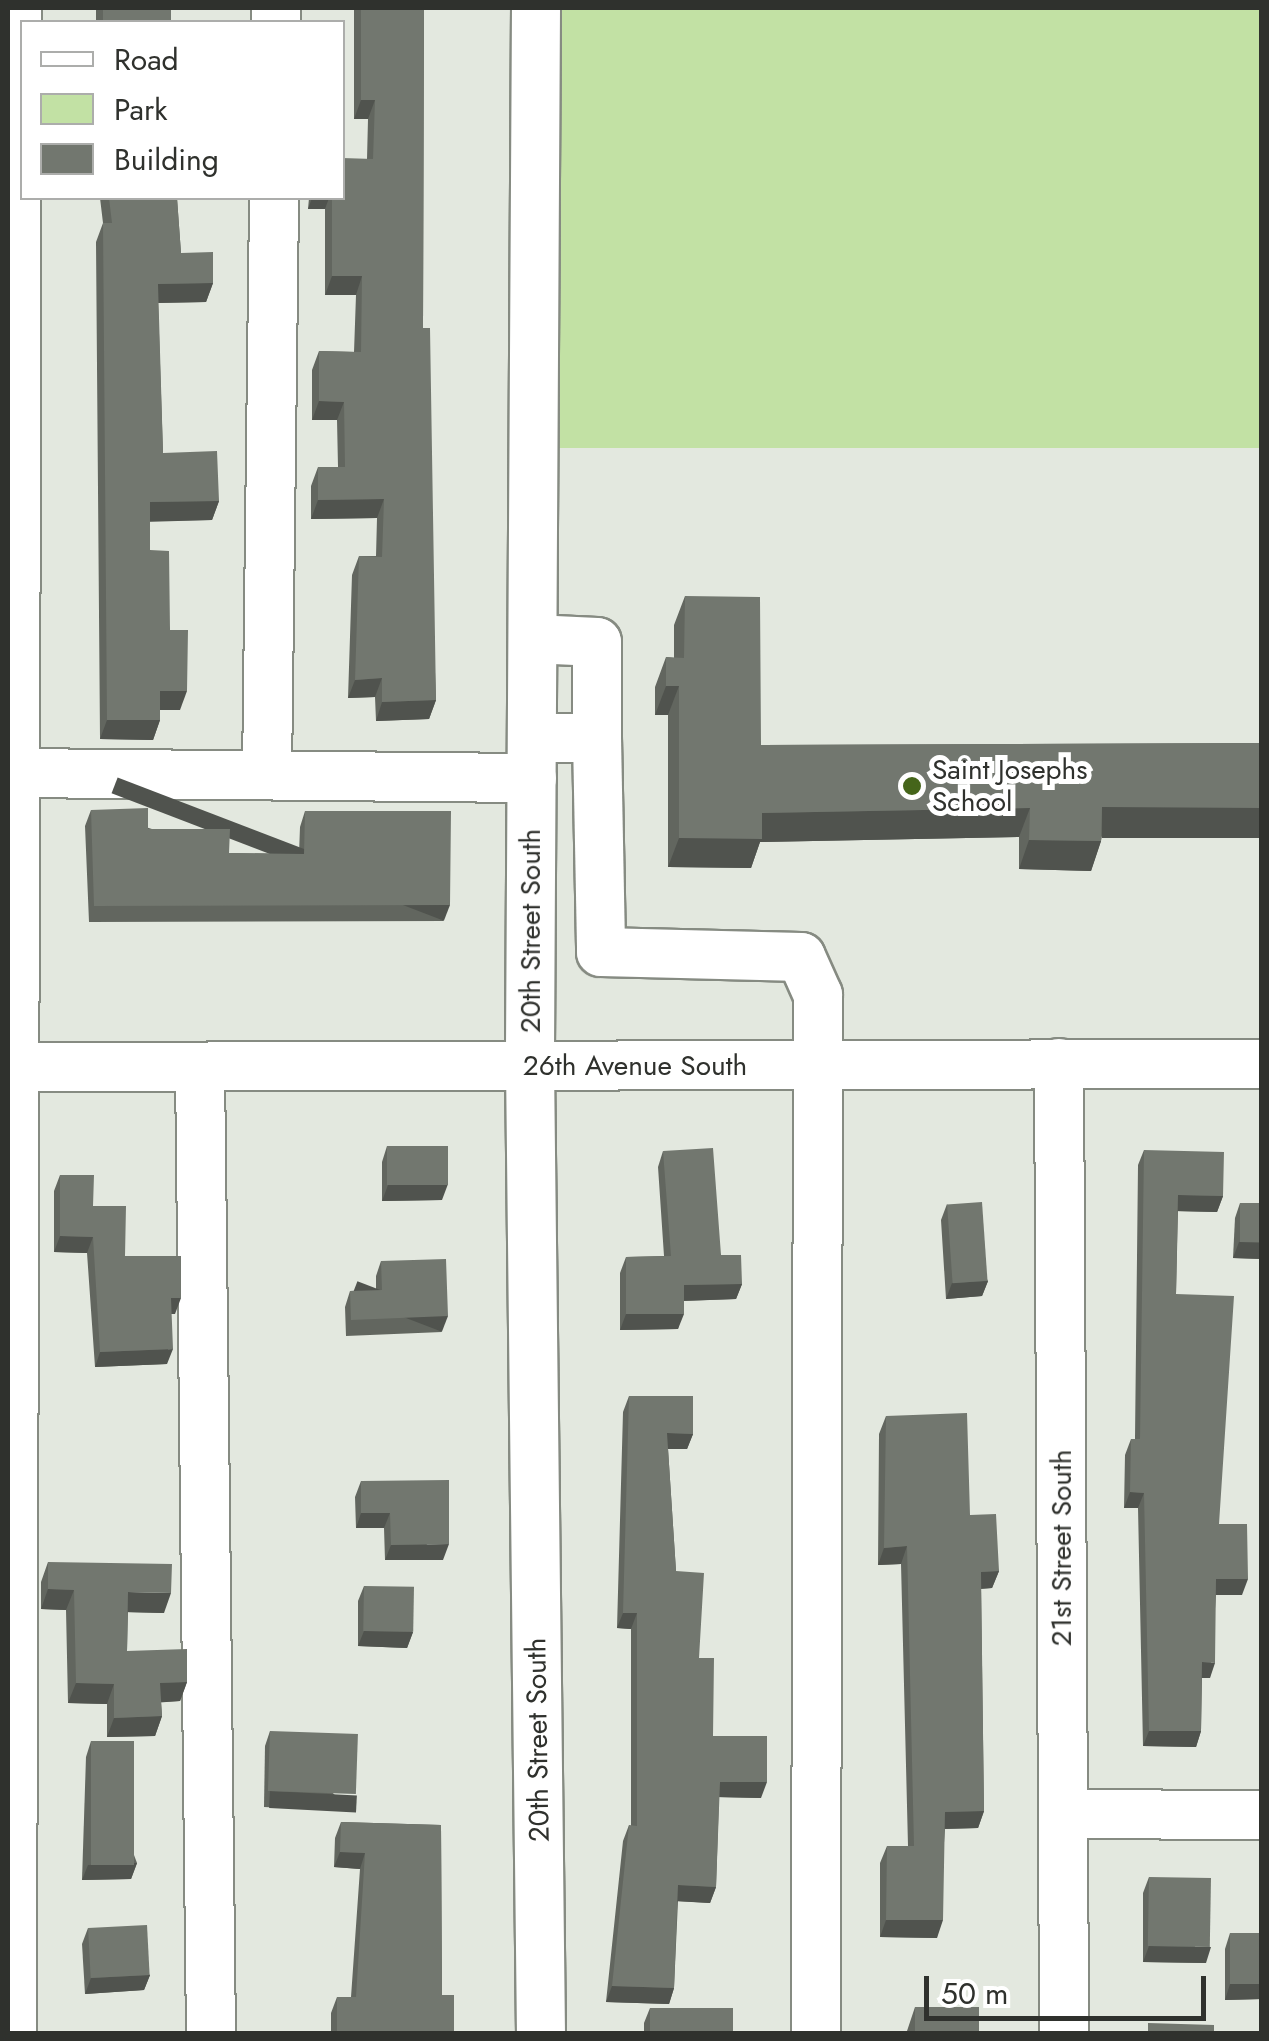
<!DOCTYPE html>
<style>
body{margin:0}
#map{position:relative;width:1269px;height:2041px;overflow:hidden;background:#e3e8df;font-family:Jost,sans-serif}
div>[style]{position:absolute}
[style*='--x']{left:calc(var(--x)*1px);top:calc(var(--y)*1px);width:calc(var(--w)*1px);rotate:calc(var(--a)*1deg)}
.green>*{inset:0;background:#c2e1a4;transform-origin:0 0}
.roads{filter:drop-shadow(2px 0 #868b82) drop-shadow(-2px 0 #868b82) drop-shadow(0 2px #868b82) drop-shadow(0 -2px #868b82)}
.minor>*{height:48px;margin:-24px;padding:0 24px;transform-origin:24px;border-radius:24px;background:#fff}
.wall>*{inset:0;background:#62665f;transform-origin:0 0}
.shaded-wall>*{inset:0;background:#50534e;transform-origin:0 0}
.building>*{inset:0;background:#72776f;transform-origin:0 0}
.dots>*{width:28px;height:28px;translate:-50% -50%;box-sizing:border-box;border:5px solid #fff;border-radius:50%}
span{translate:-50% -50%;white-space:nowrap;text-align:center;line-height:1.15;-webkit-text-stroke:10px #fff;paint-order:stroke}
.poi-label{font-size:28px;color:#2f312d}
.left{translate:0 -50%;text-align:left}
.street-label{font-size:28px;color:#2f312d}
.frame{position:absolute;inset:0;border:10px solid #2f312d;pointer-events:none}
.legend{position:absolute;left:20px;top:20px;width:325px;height:180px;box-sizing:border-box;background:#fff;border:2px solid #acadab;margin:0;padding:12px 18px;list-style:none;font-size:30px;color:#2f312d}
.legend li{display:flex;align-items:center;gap:20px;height:50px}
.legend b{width:50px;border:2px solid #acadab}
.scale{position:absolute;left:924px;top:1976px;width:282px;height:45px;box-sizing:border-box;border:5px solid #2f312d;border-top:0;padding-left:12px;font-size:30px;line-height:35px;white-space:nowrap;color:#2f312d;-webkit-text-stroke:8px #fff;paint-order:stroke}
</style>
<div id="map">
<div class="green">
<i style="left:556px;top:8px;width:705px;height:440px"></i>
</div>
<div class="roads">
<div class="minor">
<i style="--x:536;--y:8;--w:1057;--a:90.33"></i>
<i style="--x:530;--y:1065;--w:969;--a:89.35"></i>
<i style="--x:276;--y:22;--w:14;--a:-90"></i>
<i style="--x:533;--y:639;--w:64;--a:2.7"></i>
<i style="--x:597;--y:642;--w:96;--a:90"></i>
<i style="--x:532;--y:738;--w:65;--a:0"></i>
<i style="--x:597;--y:738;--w:214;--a:88.9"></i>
<i style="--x:601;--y:952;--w:200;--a:1.4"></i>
<i style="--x:801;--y:957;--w:42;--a:65.9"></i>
<i style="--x:818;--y:995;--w:1039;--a:90.11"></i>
<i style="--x:16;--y:773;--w:516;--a:0.56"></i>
<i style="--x:267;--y:775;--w:577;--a:-89.3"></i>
<i style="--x:1059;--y:1063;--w:971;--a:89.7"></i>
<i style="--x:8;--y:1067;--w:1254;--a:-0.14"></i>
<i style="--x:200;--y:1067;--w:967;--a:89.35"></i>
<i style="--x:1064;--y:1814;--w:198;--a:0.3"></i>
<i style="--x:12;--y:2034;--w:2026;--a:-89.86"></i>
</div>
</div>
<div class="wall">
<i style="left:96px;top:8px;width:75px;height:14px"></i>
<i style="clip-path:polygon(354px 8px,424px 8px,423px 328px,436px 700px,429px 719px,376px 721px,375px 697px,348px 698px,352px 575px,359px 556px,376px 556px,377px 518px,311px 519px,311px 486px,318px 467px,338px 467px,337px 420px,312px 420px,312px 370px,319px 351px,354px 352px,356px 295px,325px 295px,325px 209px,308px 209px,309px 198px,342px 198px,367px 159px,368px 119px,354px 119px)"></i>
<i style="clip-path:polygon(100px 198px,177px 198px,181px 253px,213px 283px,206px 302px,158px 303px,163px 453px,219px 501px,212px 520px,150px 521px,150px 550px,170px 630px,180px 710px,160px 710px,160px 720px,153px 740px,100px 739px,96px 242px,103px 223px)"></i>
<i style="clip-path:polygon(685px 596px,761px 745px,1262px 743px,1102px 836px,1101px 841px,1091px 871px,1019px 869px,1019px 837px,760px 842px,751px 868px,668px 867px,668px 715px,655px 715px,655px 687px,666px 657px,674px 658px,674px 625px)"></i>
<i style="clip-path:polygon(91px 810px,229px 853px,299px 854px,300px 827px,305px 811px,444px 921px,89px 922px,85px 826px)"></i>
<i style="clip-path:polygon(387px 1146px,442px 1200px,382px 1201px,382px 1162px)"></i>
<i style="clip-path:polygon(1144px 1150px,1223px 1196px,1217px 1212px,1178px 1211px,1176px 1294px,1219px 1524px,1242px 1595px,1216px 1595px,1210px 1678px,1202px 1678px,1201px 1731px,1196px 1747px,1143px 1746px,1138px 1508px,1124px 1508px,1125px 1455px,1131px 1439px,1135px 1439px,1138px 1165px)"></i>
<i style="clip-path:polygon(663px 1151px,721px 1255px,742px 1284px,736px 1299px,684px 1301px,678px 1329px,620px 1330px,620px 1273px,626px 1257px,664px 1256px,658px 1167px)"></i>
<i style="clip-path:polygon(60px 1175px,93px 1206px,125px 1256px,175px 1314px,171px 1314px,167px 1364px,95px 1367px,87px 1253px,54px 1252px,54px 1191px)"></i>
<i style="clip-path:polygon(1240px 1203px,1262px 1203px,1262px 1259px,1233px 1258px,1235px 1218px)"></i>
<i style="clip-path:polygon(947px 1204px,988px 1281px,982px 1296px,946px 1299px,941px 1220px)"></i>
<i style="clip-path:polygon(381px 1261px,442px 1332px,346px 1336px,345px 1307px,350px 1291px,376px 1290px,376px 1276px)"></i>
<i style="clip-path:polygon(629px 1396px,693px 1434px,687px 1449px,668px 1449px,676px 1571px,699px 1658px,713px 1736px,761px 1798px,719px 1797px,716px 1887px,710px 1903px,678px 1901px,674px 1988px,669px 2004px,606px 2002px,623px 1841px,629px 1825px,631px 1826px,631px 1629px,617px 1628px,623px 1412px)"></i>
<i style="clip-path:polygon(886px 1416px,970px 1515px,999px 1571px,992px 1588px,981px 1589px,984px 1811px,978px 1828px,945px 1829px,937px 1938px,880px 1937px,880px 1863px,887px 1846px,908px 1846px,901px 1564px,878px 1565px,879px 1434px)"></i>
<i style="clip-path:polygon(361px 1481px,443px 1560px,385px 1560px,384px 1528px,356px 1528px,355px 1497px)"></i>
<i style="clip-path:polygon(48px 1562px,164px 1613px,128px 1612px,127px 1651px,187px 1682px,180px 1701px,161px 1702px,162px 1716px,155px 1736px,107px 1737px,107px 1704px,68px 1703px,66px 1610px,41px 1609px,41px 1582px)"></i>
<i style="clip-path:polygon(364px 1586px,413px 1632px,407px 1648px,358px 1646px,358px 1601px)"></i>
<i style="clip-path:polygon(270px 1731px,351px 1811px,264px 1807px,265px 1746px)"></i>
<i style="clip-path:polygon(91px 1741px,137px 1863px,131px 1879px,82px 1880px,86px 1757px)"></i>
<i style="clip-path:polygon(341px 1822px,441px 1825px,442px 1995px,454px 2034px,331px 2034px,331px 2013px,337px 1997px,351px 1997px,360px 1869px,334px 1867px,335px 1838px)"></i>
<i style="clip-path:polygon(1149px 1877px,1206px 1963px,1143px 1962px,1143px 1893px)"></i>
<i style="clip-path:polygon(88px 1928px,150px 1975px,144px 1990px,85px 1994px,82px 1944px)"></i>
<i style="clip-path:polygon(1230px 1933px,1262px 1933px,1262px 1999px,1225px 2000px,1225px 1949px)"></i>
<i style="clip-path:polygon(915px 2007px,979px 2034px,906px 2034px)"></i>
<i style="clip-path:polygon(650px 2008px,734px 2034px,644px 2034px,644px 2023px)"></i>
</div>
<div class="shaded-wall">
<i style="clip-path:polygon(361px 100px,375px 100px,368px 119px,354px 119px)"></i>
<i style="clip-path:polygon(312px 198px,329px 198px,325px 209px,308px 209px)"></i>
<i style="clip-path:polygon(332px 276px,362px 276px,356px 295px,325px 295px)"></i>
<i style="clip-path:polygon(213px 283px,206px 302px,151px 303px,158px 284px)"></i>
<i style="clip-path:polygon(319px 401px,344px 402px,337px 420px,312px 420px)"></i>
<i style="clip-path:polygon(384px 499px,377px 518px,311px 519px,318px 500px)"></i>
<i style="clip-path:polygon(219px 501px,212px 520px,143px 522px,150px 502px)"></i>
<i style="clip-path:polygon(382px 678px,375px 697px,348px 698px,355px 680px)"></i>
<i style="clip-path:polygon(666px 686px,679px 686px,668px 715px,655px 715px)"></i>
<i style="clip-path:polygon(160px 691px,187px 691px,180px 710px,154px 710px)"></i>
<i style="clip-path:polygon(436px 700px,429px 719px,376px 721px,382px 702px)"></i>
<i style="clip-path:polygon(107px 720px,160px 720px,153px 740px,100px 739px)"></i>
<i style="left:1102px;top:807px;width:160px;height:31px"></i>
<i style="clip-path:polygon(1030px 808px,1019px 837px,760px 842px,751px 868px,668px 867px,679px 838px,762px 813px)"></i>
<i style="clip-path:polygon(1029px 840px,1101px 841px,1091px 871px,1019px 869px)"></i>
<i style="left:450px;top:905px;width:17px;height:356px;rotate:111deg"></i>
<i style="clip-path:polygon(448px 1184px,442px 1200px,382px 1201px,388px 1185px)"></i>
<i style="clip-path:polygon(1178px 1195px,1223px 1196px,1217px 1212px,1172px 1211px)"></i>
<i style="clip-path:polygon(60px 1236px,93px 1237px,87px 1253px,54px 1252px)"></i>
<i style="clip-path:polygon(1239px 1242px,1262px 1243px,1262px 1259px,1233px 1258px)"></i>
<i style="clip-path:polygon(988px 1281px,982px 1296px,946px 1299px,952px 1283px)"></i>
<i style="clip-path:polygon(742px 1284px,736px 1299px,678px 1301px,684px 1285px)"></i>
<i style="clip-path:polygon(171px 1298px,181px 1298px,175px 1314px,165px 1314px)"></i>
<i style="clip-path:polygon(626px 1314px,684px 1314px,678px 1329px,620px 1330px)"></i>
<i style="left:448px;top:1316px;width:17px;height:97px;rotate:111deg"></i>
<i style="clip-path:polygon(173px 1349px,167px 1364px,95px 1367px,100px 1352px)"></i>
<i style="clip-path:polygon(667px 1433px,693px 1434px,687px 1449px,661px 1449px)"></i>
<i style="clip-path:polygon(1130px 1492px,1144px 1493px,1138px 1508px,1124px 1508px)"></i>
<i style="clip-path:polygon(361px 1513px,390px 1513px,384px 1528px,356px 1528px)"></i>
<i style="clip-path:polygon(449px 1544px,443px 1560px,385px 1560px,391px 1545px)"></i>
<i style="clip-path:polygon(907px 1546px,901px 1564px,878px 1565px,884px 1548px)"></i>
<i style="clip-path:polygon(999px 1571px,992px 1588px,974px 1589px,981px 1572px)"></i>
<i style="clip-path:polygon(1216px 1579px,1248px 1579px,1242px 1595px,1211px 1595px)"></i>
<i style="clip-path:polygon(48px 1589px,74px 1590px,66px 1610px,41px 1609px)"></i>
<i style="clip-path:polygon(128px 1592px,171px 1593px,164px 1613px,121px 1612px)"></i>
<i style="clip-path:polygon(623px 1613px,637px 1613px,631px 1629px,617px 1628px)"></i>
<i style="clip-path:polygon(364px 1631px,413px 1632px,407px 1648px,358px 1646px)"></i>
<i style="clip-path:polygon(1202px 1662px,1215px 1663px,1210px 1678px,1196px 1678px)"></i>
<i style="clip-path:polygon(187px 1682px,180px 1701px,153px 1703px,160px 1683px)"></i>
<i style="clip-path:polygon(76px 1683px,114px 1684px,107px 1704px,68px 1703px)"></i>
<i style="clip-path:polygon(162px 1716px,155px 1736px,107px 1737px,114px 1718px)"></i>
<i style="clip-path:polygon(1149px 1731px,1201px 1731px,1196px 1747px,1143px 1746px)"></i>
<i style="clip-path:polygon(720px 1782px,767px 1782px,761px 1798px,714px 1797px)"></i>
<i style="left:270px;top:1791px;width:87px;height:17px;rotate:3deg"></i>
<i style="clip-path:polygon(984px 1811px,978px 1828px,939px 1829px,945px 1812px)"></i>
<i style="clip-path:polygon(340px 1852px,365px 1853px,360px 1869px,334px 1867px)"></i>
<i style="clip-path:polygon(137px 1863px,131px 1879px,82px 1880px,88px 1865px)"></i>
<i style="clip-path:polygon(678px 1885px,716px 1887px,710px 1903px,673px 1901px)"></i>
<i style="clip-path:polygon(886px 1920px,943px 1920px,937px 1938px,880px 1937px)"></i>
<i style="clip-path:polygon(1149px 1946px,1211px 1947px,1206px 1963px,1143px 1962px)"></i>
<i style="clip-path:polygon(150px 1975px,144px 1990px,85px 1994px,91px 1978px)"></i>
<i style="clip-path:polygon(1230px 1984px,1262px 1984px,1262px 1999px,1225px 2000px)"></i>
<i style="clip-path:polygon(612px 1986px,674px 1988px,669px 2004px,606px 2002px)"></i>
</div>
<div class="building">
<i style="left:103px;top:8px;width:68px;height:14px"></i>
<i style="clip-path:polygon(361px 8px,424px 8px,423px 328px,430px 328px,436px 700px,382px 702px,382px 678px,355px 680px,359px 556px,382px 557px,384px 499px,318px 500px,318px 467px,345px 467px,344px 402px,319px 401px,319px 351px,361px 352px,362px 276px,332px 276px,332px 198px,342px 198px,342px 158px,373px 159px,375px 100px,361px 100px)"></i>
<i style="clip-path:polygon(109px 198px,177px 198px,181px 253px,213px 252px,213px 283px,158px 284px,163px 453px,217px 451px,219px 501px,150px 502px,150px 550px,169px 551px,170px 630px,188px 630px,187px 691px,160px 691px,160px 720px,107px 720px,103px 223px,112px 223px)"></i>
<i style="clip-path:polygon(685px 596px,760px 597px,761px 745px,1262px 743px,1262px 808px,1102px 807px,1101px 841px,1029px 840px,1030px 808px,762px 813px,762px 839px,679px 838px,679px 686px,666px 686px,666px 657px,684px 658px)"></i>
<i style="clip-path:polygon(148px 808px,148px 829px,230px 829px,229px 853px,304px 854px,305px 811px,451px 811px,450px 905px,94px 906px,91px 810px)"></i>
<i style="left:387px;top:1146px;width:61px;height:39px"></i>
<i style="clip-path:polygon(713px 1148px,721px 1255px,741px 1255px,742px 1284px,684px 1285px,684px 1314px,626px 1314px,626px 1257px,671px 1256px,663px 1151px)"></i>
<i style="clip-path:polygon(1144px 1150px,1224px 1152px,1223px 1196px,1178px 1195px,1176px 1294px,1234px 1296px,1219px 1524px,1247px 1524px,1248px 1579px,1216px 1579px,1215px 1663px,1202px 1662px,1201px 1731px,1149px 1731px,1144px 1493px,1130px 1492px,1131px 1439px,1140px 1439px)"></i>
<i style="clip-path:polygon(60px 1175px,94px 1175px,93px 1206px,126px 1206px,125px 1256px,181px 1256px,181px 1298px,171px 1298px,173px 1349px,100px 1352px,93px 1237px,60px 1236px)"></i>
<i style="left:982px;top:1202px;width:79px;height:35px;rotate:86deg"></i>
<i style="left:1240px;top:1203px;width:22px;height:39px"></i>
<i style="clip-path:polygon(446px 1259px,448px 1316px,351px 1320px,350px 1291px,382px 1290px,381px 1261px)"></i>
<i style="clip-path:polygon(629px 1396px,693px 1396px,693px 1434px,667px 1433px,676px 1571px,704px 1573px,699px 1658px,714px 1658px,713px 1736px,767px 1736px,767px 1782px,720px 1782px,716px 1887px,678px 1885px,674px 1988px,612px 1986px,629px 1825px,637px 1826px,637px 1613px,623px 1613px)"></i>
<i style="clip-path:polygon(967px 1413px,970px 1515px,996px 1514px,999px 1571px,981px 1572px,984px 1811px,945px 1812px,943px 1920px,886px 1920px,887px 1846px,914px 1846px,907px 1546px,884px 1548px,886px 1416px)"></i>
<i style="clip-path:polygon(449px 1480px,449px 1544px,391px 1545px,390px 1513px,361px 1513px,361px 1481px)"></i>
<i style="clip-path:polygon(48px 1562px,172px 1564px,171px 1593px,128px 1592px,127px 1651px,187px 1649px,187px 1682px,160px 1683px,162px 1716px,114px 1718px,114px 1684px,76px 1683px,74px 1590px,48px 1589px)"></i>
<i style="left:364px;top:1586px;width:50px;height:45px;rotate:1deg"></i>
<i style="left:270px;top:1731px;width:88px;height:60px;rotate:2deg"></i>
<i style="left:91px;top:1741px;width:43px;height:124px"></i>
<i style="clip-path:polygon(341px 1822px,441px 1825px,442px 1995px,454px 1995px,454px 2034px,337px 2034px,337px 1997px,356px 1997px,365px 1853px,340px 1852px)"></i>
<i style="left:1149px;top:1877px;width:62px;height:69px;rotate:1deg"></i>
<i style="left:147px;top:1925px;width:50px;height:59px;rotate:87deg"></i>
<i style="left:1230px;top:1933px;width:32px;height:51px"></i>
<i style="left:915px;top:2007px;width:64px;height:27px"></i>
<i style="left:650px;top:2008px;width:83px;height:26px"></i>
<i style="clip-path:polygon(1148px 2023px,1214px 2025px,1214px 2034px,1148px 2034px)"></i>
</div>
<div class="dots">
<i style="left:912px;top:786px;background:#45651a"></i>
</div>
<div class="poi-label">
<span class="left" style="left:932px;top:786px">Saint Josephs<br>School</span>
</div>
<div class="street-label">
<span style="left:531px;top:931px;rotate:-90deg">20th Street South</span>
<span style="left:635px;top:1066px">26th Avenue South</span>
<span style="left:1062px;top:1548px;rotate:-90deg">21st Street South</span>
<span style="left:538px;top:1740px;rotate:-91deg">20th Street South</span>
</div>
<div class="frame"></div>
<ul class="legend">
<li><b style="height:12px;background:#fff"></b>Road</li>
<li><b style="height:28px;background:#c2e1a4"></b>Park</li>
<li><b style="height:28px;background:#72776f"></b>Building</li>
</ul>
<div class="scale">50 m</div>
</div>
